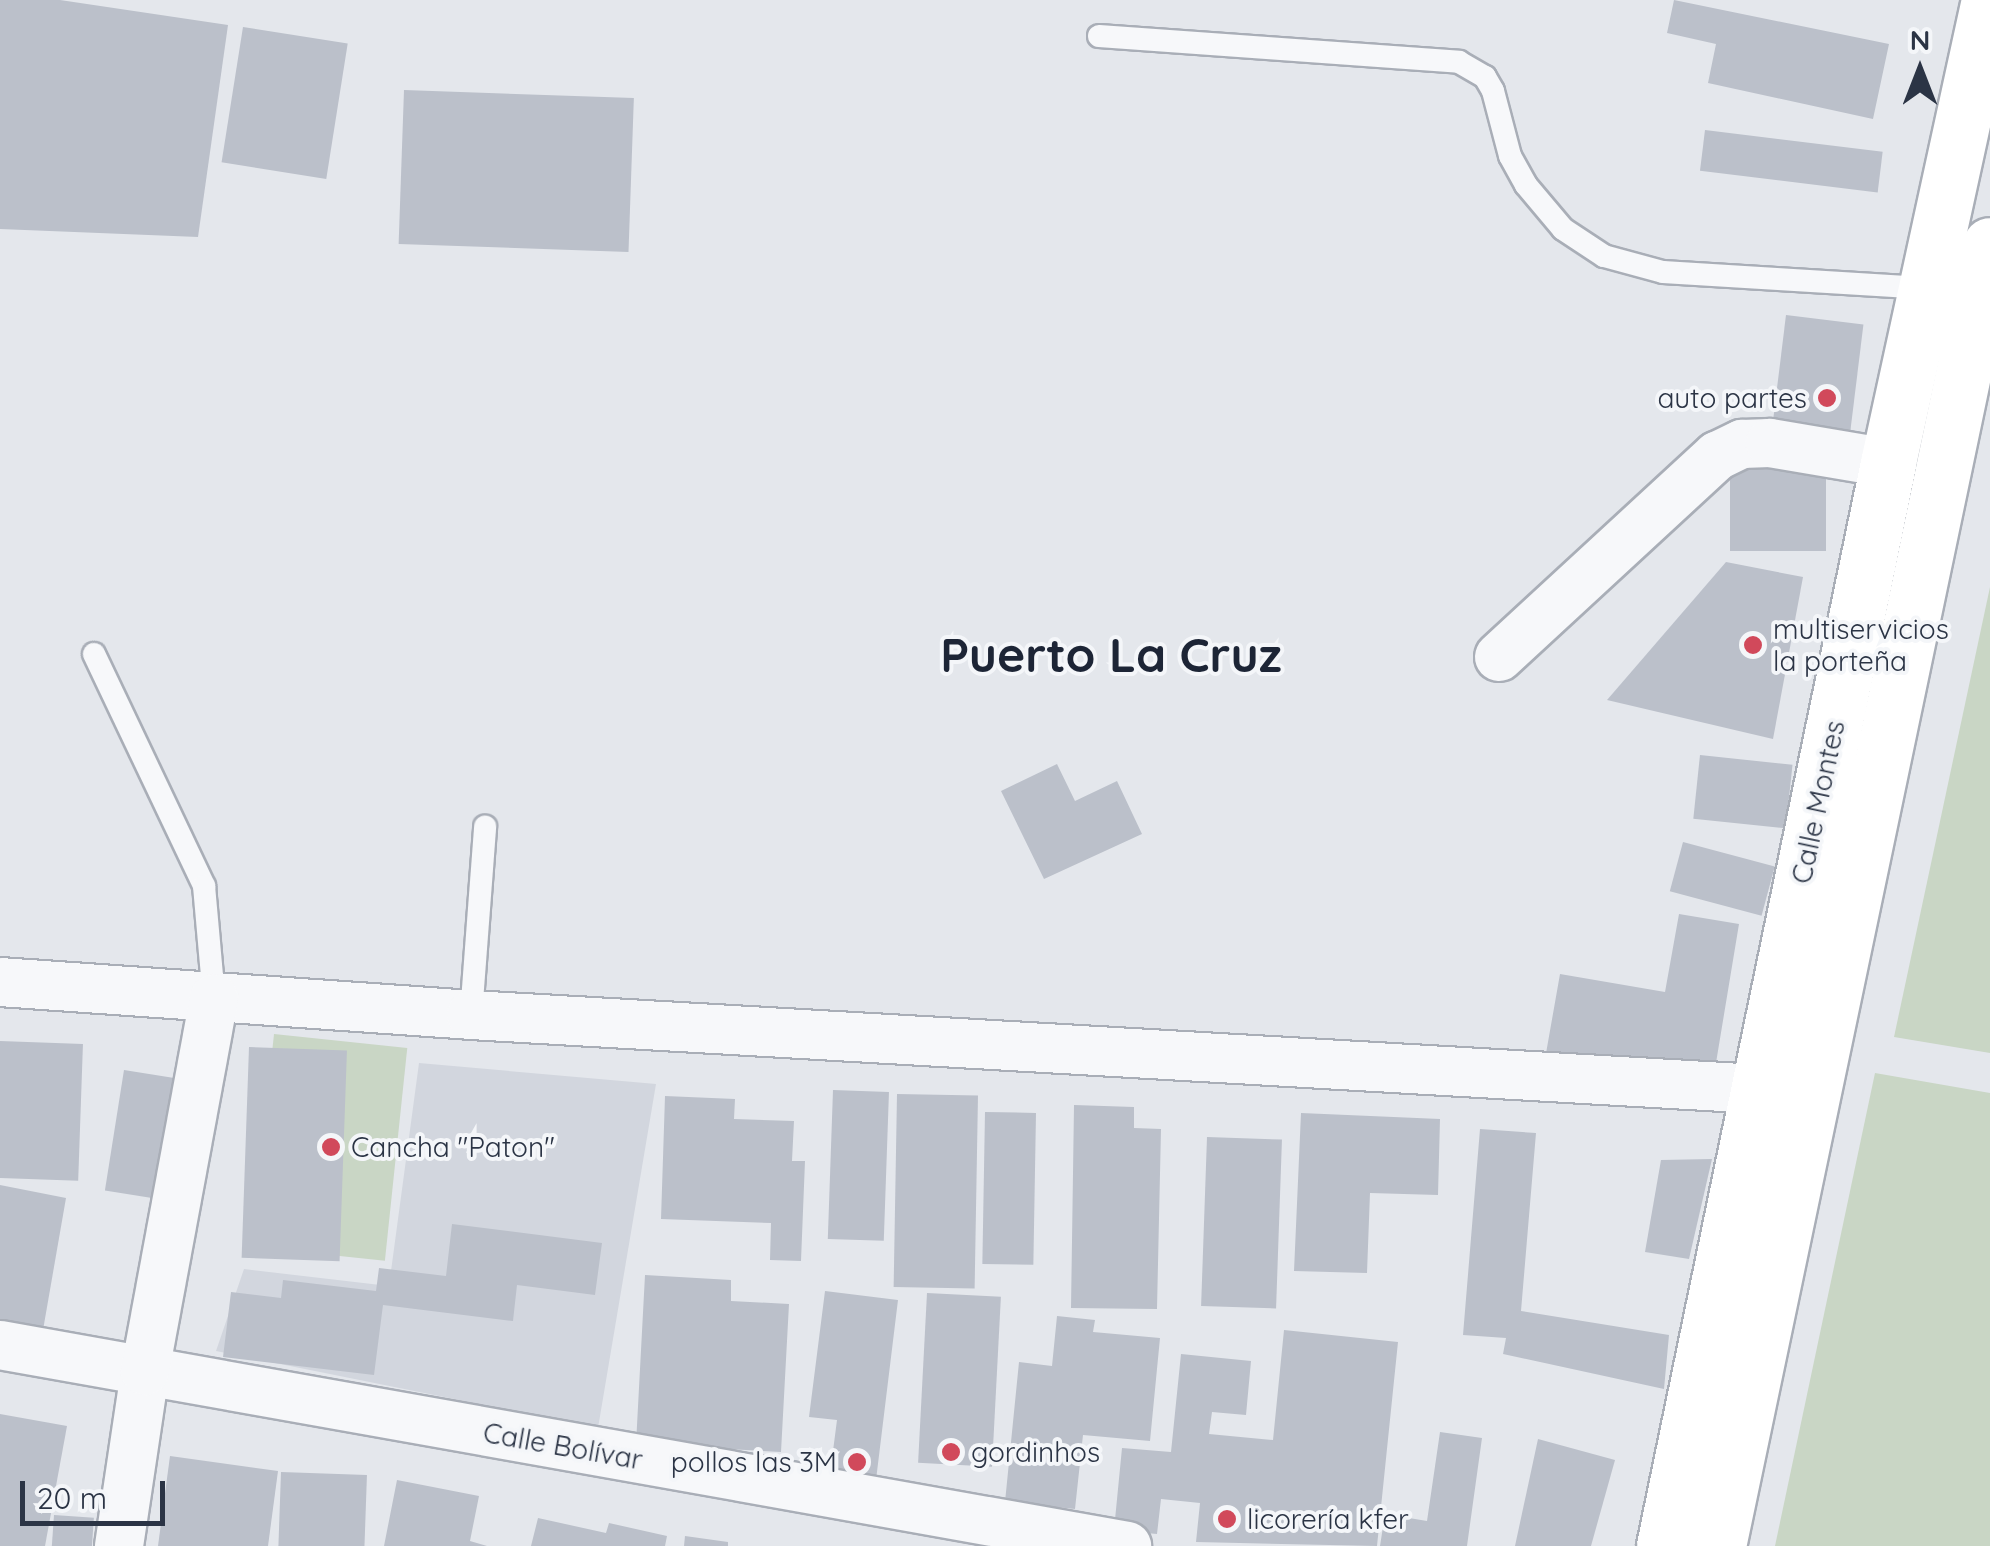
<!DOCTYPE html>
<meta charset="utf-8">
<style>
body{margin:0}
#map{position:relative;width:1990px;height:1546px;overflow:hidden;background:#e4e7ec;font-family:Quicksand,sans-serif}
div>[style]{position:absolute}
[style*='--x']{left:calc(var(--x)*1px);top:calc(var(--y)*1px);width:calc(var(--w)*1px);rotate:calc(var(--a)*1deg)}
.built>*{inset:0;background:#d2d6de}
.green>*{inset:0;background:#c9d6c5;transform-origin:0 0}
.building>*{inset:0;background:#bbc0ca;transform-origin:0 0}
.roads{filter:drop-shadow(2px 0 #a9aeb7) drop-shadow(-2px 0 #a9aeb7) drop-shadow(0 2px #a9aeb7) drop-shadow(0 -2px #a9aeb7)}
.lane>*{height:22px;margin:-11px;padding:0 11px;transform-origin:11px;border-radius:11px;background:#f7f8fa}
.street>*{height:48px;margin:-24px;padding:0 24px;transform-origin:24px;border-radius:24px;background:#f7f8fa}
.secondary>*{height:55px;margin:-27.5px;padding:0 27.5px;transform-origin:27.5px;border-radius:27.5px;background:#fff}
.dots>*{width:28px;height:28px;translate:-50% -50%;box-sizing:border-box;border:5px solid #f4f6f9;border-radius:50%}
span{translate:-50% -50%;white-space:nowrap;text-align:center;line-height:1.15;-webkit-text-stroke:8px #f4f6f9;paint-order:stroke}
.poi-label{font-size:28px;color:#2b3445}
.right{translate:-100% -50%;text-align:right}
.left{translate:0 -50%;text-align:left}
.street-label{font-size:28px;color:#2b3445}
.town-label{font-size:48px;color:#1d2536;font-weight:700}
.north{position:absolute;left:1870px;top:20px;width:100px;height:100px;-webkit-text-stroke:8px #f4f6f9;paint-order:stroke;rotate:0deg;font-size:28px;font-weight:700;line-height:40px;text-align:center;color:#2b3445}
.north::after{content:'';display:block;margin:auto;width:35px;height:45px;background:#2b3445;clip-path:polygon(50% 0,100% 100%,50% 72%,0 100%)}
.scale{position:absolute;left:20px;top:1481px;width:145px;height:45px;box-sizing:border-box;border:5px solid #2b3445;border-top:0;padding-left:12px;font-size:30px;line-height:35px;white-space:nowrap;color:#2b3445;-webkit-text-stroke:8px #f4f6f9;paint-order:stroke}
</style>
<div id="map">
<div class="built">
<i style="clip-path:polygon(419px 1063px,656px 1084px,598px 1428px,216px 1351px,244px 1269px,389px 1286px)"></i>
</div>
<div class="green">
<i style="clip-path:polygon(1990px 587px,1990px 1053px,1894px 1037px)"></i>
<i style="left:274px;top:1034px;width:134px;height:214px;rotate:6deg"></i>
<i style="clip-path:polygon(1875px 1073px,1990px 1093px,1990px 1546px,1775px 1546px)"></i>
</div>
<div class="building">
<i style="clip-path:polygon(0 0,60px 0,228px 25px,198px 237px,0 229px)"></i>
<i style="clip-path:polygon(1674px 0,1889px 44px,1873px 119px,1708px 83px,1716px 44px,1667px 33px)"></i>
<i style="left:243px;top:27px;width:106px;height:137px;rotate:9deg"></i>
<i style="left:404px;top:90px;width:230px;height:154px;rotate:2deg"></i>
<i style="left:1705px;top:130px;width:179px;height:41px;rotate:7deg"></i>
<i style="left:1786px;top:315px;width:78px;height:116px;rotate:7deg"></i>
<i style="left:1826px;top:469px;width:82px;height:96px;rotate:90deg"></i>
<i style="clip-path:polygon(1726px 562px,1803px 577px,1773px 739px,1607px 700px)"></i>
<i style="left:1700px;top:755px;width:93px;height:64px;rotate:6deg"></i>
<i style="clip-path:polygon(1057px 764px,1075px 801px,1117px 781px,1142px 834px,1044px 879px,1001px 791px)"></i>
<i style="left:1683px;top:842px;width:95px;height:51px;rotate:15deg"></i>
<i style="clip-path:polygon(1679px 914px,1739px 924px,1712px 1087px,1545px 1059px,1560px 974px,1665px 992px)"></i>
<i style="left:0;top:1041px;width:83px;height:137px;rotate:2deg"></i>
<i style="left:249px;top:1047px;width:98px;height:211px;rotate:2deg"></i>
<i style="left:124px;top:1070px;width:54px;height:122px;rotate:9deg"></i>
<i style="left:833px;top:1090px;width:56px;height:149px;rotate:2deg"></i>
<i style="left:897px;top:1094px;width:81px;height:193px;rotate:1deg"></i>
<i style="clip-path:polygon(665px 1096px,735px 1099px,734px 1119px,794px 1121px,792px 1161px,805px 1161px,801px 1261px,770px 1260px,771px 1223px,661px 1219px)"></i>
<i style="clip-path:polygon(1074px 1105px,1134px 1107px,1134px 1128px,1161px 1129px,1157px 1309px,1071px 1308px)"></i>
<i style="left:985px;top:1112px;width:51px;height:152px;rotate:1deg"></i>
<i style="clip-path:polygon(1301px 1113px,1440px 1119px,1438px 1195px,1370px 1193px,1367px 1273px,1294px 1271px)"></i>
<i style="clip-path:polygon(1480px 1129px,1536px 1133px,1521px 1311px,1669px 1335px,1664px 1389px,1503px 1354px,1506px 1338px,1463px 1335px)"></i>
<i style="left:1207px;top:1137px;width:75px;height:169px;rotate:2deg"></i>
<i style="clip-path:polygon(1712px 1159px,1689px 1259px,1645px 1252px,1661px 1160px)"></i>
<i style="clip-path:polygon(0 1185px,66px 1198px,43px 1330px,0 1323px)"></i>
<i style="clip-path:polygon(452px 1224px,602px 1243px,595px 1295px,517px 1285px,513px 1321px,383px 1305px,374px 1375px,223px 1357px,231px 1292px,281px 1298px,283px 1280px,376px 1291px,379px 1268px,446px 1276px)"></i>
<i style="clip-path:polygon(645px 1275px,731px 1280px,731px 1301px,789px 1304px,781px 1452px,636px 1444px)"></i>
<i style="clip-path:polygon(825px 1291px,898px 1300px,876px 1480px,830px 1474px,837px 1420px,809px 1417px)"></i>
<i style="left:927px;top:1293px;width:74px;height:170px;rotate:3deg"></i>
<i style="clip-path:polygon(1057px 1316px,1095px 1320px,1093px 1332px,1160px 1338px,1150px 1441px,1083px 1435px,1075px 1509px,1005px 1502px,1019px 1362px,1052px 1366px)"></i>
<i style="clip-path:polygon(1284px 1330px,1398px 1342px,1377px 1546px,1196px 1542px,1200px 1503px,1161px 1499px,1157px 1534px,1114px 1530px,1122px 1448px,1171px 1452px,1181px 1354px,1251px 1361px,1246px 1415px,1212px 1412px,1209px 1434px,1273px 1440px)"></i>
<i style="clip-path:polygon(0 1414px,67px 1426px,45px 1546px,0 1546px)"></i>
<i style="clip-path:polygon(1440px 1432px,1482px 1438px,1467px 1546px,1380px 1546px,1385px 1514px,1427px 1521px)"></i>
<i style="clip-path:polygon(1538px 1439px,1615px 1460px,1591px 1546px,1515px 1546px)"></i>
<i style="clip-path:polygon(170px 1456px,278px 1471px,268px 1546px,158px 1546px)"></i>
<i style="left:281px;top:1472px;width:86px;height:74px;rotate:2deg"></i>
<i style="clip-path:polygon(397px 1480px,479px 1496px,470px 1541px,487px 1546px,384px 1546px)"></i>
<i style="left:54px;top:1515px;width:40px;height:31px;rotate:4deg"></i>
<i style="clip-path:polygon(538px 1518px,606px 1533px,609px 1523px,667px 1536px,665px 1546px,531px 1546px)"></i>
<i style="clip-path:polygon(685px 1536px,728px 1542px,728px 1546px,684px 1546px)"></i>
</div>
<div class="roads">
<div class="lane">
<i style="--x:1099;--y:36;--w:361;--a:4.1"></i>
<i style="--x:1459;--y:62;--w:30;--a:30"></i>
<i style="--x:1485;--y:77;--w:16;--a:60"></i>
<i style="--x:1493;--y:91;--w:67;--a:75.3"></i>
<i style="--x:1510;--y:156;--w:33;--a:61"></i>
<i style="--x:1526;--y:185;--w:57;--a:49.9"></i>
<i style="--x:1563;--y:229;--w:49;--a:33.4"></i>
<i style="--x:1604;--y:256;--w:61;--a:15.2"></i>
<i style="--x:1663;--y:272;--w:264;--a:3.5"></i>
<i style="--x:94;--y:654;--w:257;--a:64.6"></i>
<i style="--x:204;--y:886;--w:112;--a:84.9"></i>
<i style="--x:471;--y:1015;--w:189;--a:-85.7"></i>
</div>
<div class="street">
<i style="--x:1499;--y:657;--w:297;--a:-42.7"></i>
<i style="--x:1717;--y:456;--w:28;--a:-26"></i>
<i style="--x:1742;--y:444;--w:28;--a:-2"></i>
<i style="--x:1770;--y:443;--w:120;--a:9.6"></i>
<i style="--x:0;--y:982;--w:472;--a:4"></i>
<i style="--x:471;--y:1015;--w:1290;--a:3.29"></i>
<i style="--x:0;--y:1345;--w:1145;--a:10.11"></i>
<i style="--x:119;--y:1546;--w:177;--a:-81.5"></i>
<i style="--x:145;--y:1371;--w:379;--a:-79.5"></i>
</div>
<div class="secondary">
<i style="--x:1664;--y:1546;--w:1106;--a:-78.31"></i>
<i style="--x:1888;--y:463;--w:474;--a:-77.7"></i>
<i style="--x:1718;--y:1546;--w:1329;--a:-78.19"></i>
</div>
</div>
<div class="dots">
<i style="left:1827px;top:398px;background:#d1495b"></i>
<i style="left:1753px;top:645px;background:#d1495b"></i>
<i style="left:331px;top:1147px;background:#d1495b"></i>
<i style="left:951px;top:1452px;background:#d1495b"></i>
<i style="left:857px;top:1462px;background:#d1495b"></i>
<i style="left:1227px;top:1519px;background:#d1495b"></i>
</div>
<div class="poi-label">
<span class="right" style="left:1807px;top:398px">auto partes</span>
<span class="left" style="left:1773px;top:645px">multiservicios<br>la porteña</span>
<span class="left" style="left:351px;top:1147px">Cancha "Paton"</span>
<span class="left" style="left:971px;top:1452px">gordinhos</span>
<span class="right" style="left:837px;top:1462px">pollos las 3M</span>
<span class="left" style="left:1247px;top:1519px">licorería kfer</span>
</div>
<div class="street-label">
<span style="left:1818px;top:802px;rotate:-78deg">Calle Montes</span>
<span style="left:563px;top:1446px;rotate:10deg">Calle Bolívar</span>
</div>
<div class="town-label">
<span style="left:1111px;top:655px">Puerto La Cruz</span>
</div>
<div class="north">N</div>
<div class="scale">20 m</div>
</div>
